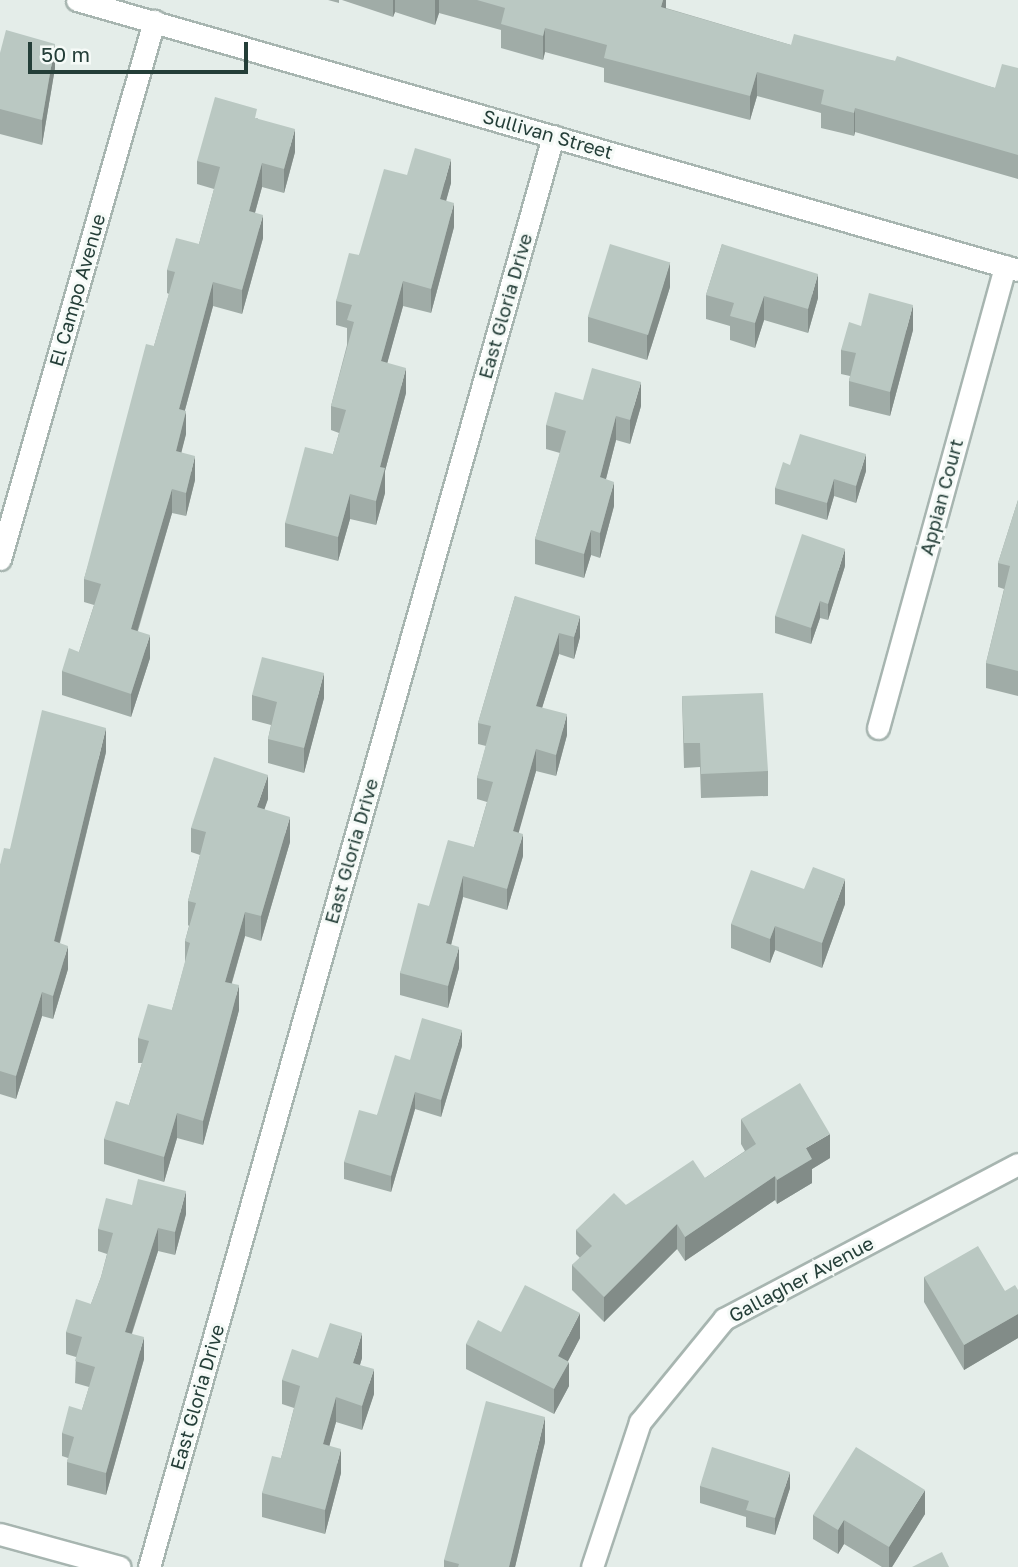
<!DOCTYPE html>
<style>
body{margin:0}
#map{position:relative;width:1018px;height:1567px;overflow:hidden;background:#e4ede9;font-family:"Golos Text",sans-serif}
div>[style]{position:absolute}
[style*='--x']{left:calc(var(--x)*1px);top:calc(var(--y)*1px);width:calc(var(--w)*1px);rotate:calc(var(--a)*1deg)}
.roads{filter:drop-shadow(2px 0 #a7b5b0) drop-shadow(-2px 0 #a7b5b0) drop-shadow(0 2px #a7b5b0) drop-shadow(0 -2px #a7b5b0)}
.street>*{height:21px;margin:-10.5px;padding:0 10.5px;transform-origin:10.5px;border-radius:10.5px;background:#fff}
.wall>*{inset:0;background:#a0aca7}
.shaded-wall>*{inset:0;background:#828c88}
.building>*{inset:0;background:#bac8c2;transform-origin:0 0}
span{translate:-50% -50%;white-space:nowrap;text-align:center;line-height:1.15;-webkit-text-stroke:6px #f5faf7;paint-order:stroke}
.street-label{font-size:19px;color:#243e38}
.scale{position:absolute;left:28px;top:42px;width:220px;height:32px;box-sizing:border-box;border:4px solid #243e38;border-top:0;padding-left:9px;font-size:21px;line-height:24px;white-space:nowrap;color:#243e38;-webkit-text-stroke:5px #f5faf7;paint-order:stroke}
</style>
<div id="map">
<div class="roads">
<div class="street">
<i style="--x:77;--y:0;--w:979;--a:16.01"></i>
<i style="--x:0;--y:559;--w:560;--a:-74.03"></i>
<i style="--x:878;--y:728;--w:479;--a:-74.6"></i>
<i style="--x:0;--y:1534;--w:124;--a:15.4"></i>
<i style="--x:149;--y:1567;--w:1487;--a:-74.23"></i>
<i style="--x:592;--y:1567;--w:153;--a:-71.7"></i>
<i style="--x:640;--y:1422;--w:133;--a:-50.8"></i>
<i style="--x:724;--y:1319;--w:332;--a:-27.8"></i>
</div>
</div>
<div class="wall">
<i style="clip-path:polygon(328px 0,339px 0,339px 3px)"></i>
<i style="clip-path:polygon(342px 0,666px 0,666px 8px,791px 45px,895px 61px,995px 88px,1018px 68px,1018px 179px,855px 132px,854px 136px,821px 128px,821px 113px,757px 96px,750px 120px,604px 82px,604px 68px,545px 52px,543px 60px,501px 48px,501px 30px,439px 13px,435px 25px,395px 12px,393px 17px)"></i>
<i style="clip-path:polygon(0 53px,55px 68px,42px 145px,0 134px)"></i>
<i style="clip-path:polygon(257px 118px,295px 152px,284px 193px,262px 187px,255px 213px,263px 238px,242px 314px,213px 306px,185px 410px,186px 434px,181px 452px,195px 480px,186px 516px,172px 513px,138px 631px,150px 658px,131px 717px,62px 695px,62px 671px,79px 652px,94px 605px,84px 602px,84px 579px,154px 346px,169px 294px,167px 293px,167px 270px,199px 244px,214px 189px,197px 184px,197px 161px)"></i>
<i style="clip-path:polygon(407px 175px,451px 183px,446px 200px,454px 227px,431px 313px,403px 306px,387px 363px,406px 393px,385px 471px,385px 493px,376px 525px,350px 519px,338px 561px,285px 547px,285px 523px,333px 454px,339px 433px,331px 430px,331px 406px,347px 345px,347px 328px,336px 325px,336px 301px,359px 255px)"></i>
<i style="clip-path:polygon(722px 244px,818px 298px,808px 333px,764px 320px,755px 348px,730px 340px,730px 326px,706px 319px,706px 295px)"></i>
<i style="clip-path:polygon(670px 287px,647px 360px,588px 342px,588px 317px)"></i>
<i style="clip-path:polygon(861px 326px,913px 330px,890px 416px,849px 406px,849px 381px,850px 376px,841px 374px,841px 350px)"></i>
<i style="clip-path:polygon(641px 406px,630px 444px,616px 440px,606px 479px,614px 506px,600px 558px,591px 555px,584px 578px,535px 564px,535px 539px,560px 453px,546px 449px,546px 425px)"></i>
<i style="clip-path:polygon(790px 465px,866px 471px,856px 503px,834px 496px,827px 520px,775px 504px,775px 488px)"></i>
<i style="clip-path:polygon(1018px 500px,1018px 696px,986px 688px,986px 663px,1004px 589px,998px 587px,998px 563px)"></i>
<i style="clip-path:polygon(845px 566px,828px 620px,820px 618px,811px 644px,775px 633px,775px 616px)"></i>
<i style="clip-path:polygon(515px 596px,580px 637px,574px 659px,559px 654px,542px 708px,567px 735px,556px 776px,536px 771px,518px 833px,523px 856px,507px 910px,463px 897px,451px 945px,459px 968px,448px 1008px,400px 995px,400px 973px,429px 906px,474px 847px,487px 802px,477px 799px,477px 778px,486px 746px,478px 744px,478px 723px)"></i>
<i style="clip-path:polygon(252px 695px,324px 698px,304px 773px,268px 763px,268px 739px,271px 725px,252px 720px)"></i>
<i style="clip-path:polygon(682px 696px,768px 771px,768px 796px,701px 798px,700px 767px,684px 768px)"></i>
<i style="clip-path:polygon(106px 752px,60px 943px,68px 969px,53px 1019px,42px 1016px,16px 1099px,0 1094px,0 865px,10px 849px)"></i>
<i style="clip-path:polygon(268px 799px,264px 809px,290px 842px,261px 941px,245px 936px,232px 983px,239px 1010px,203px 1145px,177px 1138px,164px 1182px,104px 1164px,104px 1139px,129px 1105px,142px 1063px,138px 1063px,138px 1038px,172px 1010px,185px 963px,185px 941px,189px 926px,188px 925px,188px 901px,200px 855px,191px 852px,191px 828px)"></i>
<i style="clip-path:polygon(804px 889px,845px 904px,822px 968px,775px 950px,770px 963px,731px 948px,731px 924px)"></i>
<i style="clip-path:polygon(462px 1046px,441px 1117px,415px 1109px,391px 1192px,344px 1179px,344px 1162px,377px 1115px,410px 1060px)"></i>
<i style="clip-path:polygon(741px 1119px,830px 1158px,812px 1169px,812px 1183px,777px 1204px,775px 1200px,685px 1261px,677px 1249px,604px 1322px,572px 1290px,572px 1265px,580px 1258px,576px 1254px,576px 1230px,626px 1205px,705px 1178px,745px 1151px,741px 1144px)"></i>
<i style="clip-path:polygon(132px 1205px,186px 1214px,175px 1255px,158px 1251px,132px 1334px,144px 1359px,106px 1495px,67px 1485px,67px 1462px,68px 1458px,62px 1456px,62px 1433px,82px 1410px,89px 1387px,75px 1383px,76px 1357px,66px 1354px,66px 1332px,91px 1304px,101px 1277px,107px 1254px,98px 1251px,98px 1229px)"></i>
<i style="clip-path:polygon(924px 1277px,1005px 1291px,1018px 1290px,1018px 1338px,964px 1370px,924px 1302px)"></i>
<i style="clip-path:polygon(501px 1332px,580px 1338px,568px 1361px,569px 1386px,554px 1414px,466px 1369px,466px 1344px)"></i>
<i style="clip-path:polygon(318px 1358px,362px 1358px,360px 1365px,374px 1394px,362px 1430px,336px 1422px,329px 1446px,341px 1473px,325px 1534px,262px 1517px,262px 1493px,281px 1458px,294px 1408px,282px 1404px,282px 1380px)"></i>
<i style="clip-path:polygon(545px 1442px,515px 1567px,444px 1567px,444px 1560px)"></i>
<i style="clip-path:polygon(700px 1486px,790px 1488px,775px 1535px,746px 1527px,746px 1517px,700px 1503px)"></i>
<i style="clip-path:polygon(925px 1514px,892px 1567px,882px 1567px,844px 1544px,838px 1554px,813px 1539px,813px 1515px)"></i>
</div>
<div class="shaded-wall">
<i style="clip-path:polygon(393px 0,395px 0,395px 12px,393px 17px)"></i>
<i style="clip-path:polygon(435px 0,439px 0,439px 13px,435px 25px)"></i>
<i style="clip-path:polygon(663px 0,666px 0,666px 11px,661px 7px)"></i>
<i style="clip-path:polygon(545px 28px,545px 52px,543px 60px,543px 36px)"></i>
<i style="clip-path:polygon(55px 44px,55px 68px,42px 145px,42px 120px)"></i>
<i style="clip-path:polygon(757px 72px,757px 96px,750px 120px,750px 96px)"></i>
<i style="clip-path:polygon(855px 108px,855px 132px,854px 136px,854px 113px)"></i>
<i style="clip-path:polygon(295px 129px,295px 152px,284px 193px,284px 169px)"></i>
<i style="clip-path:polygon(451px 159px,451px 183px,440px 223px,440px 199px)"></i>
<i style="clip-path:polygon(262px 163px,262px 187px,249px 234px,249px 211px)"></i>
<i style="clip-path:polygon(454px 203px,454px 227px,431px 313px,431px 289px)"></i>
<i style="clip-path:polygon(263px 215px,263px 238px,242px 314px,242px 290px)"></i>
<i style="clip-path:polygon(670px 262px,670px 287px,647px 360px,647px 336px)"></i>
<i style="clip-path:polygon(818px 274px,818px 298px,808px 333px,808px 309px)"></i>
<i style="clip-path:polygon(403px 281px,403px 306px,381px 386px,381px 361px)"></i>
<i style="clip-path:polygon(213px 282px,213px 306px,179px 432px,179px 409px)"></i>
<i style="clip-path:polygon(764px 296px,764px 320px,755px 348px,755px 323px)"></i>
<i style="clip-path:polygon(913px 305px,913px 330px,890px 416px,890px 392px)"></i>
<i style="clip-path:polygon(406px 368px,406px 393px,385px 471px,385px 493px,376px 525px,376px 501px,380px 467px)"></i>
<i style="clip-path:polygon(641px 382px,641px 406px,630px 444px,630px 420px)"></i>
<i style="clip-path:polygon(186px 411px,186px 434px,176px 474px,176px 451px)"></i>
<i style="clip-path:polygon(616px 416px,616px 440px,600px 502px,600px 477px)"></i>
<i style="clip-path:polygon(866px 454px,866px 471px,856px 503px,856px 486px)"></i>
<i style="clip-path:polygon(195px 456px,195px 480px,186px 516px,186px 493px)"></i>
<i style="clip-path:polygon(834px 479px,834px 496px,827px 520px,827px 503px)"></i>
<i style="clip-path:polygon(614px 482px,614px 506px,600px 558px,600px 533px)"></i>
<i style="clip-path:polygon(172px 489px,172px 513px,131px 652px,131px 629px)"></i>
<i style="clip-path:polygon(350px 494px,350px 519px,338px 561px,338px 537px)"></i>
<i style="clip-path:polygon(591px 530px,591px 555px,584px 578px,584px 554px)"></i>
<i style="clip-path:polygon(845px 549px,845px 566px,828px 620px,828px 604px)"></i>
<i style="clip-path:polygon(820px 601px,820px 618px,811px 644px,811px 628px)"></i>
<i style="clip-path:polygon(580px 616px,580px 637px,574px 659px,574px 637px)"></i>
<i style="clip-path:polygon(559px 633px,559px 654px,536px 727px,536px 706px)"></i>
<i style="clip-path:polygon(150px 635px,150px 658px,131px 717px,131px 694px)"></i>
<i style="clip-path:polygon(324px 673px,324px 698px,304px 773px,304px 748px)"></i>
<i style="clip-path:polygon(567px 714px,567px 735px,556px 776px,556px 755px)"></i>
<i style="clip-path:polygon(106px 728px,106px 752px,54px 965px,54px 941px)"></i>
<i style="clip-path:polygon(536px 749px,536px 771px,513px 853px,513px 831px)"></i>
<i style="clip-path:polygon(268px 775px,268px 799px,257px 831px,257px 807px)"></i>
<i style="clip-path:polygon(290px 817px,290px 842px,261px 941px,261px 916px)"></i>
<i style="clip-path:polygon(523px 834px,523px 856px,507px 910px,507px 889px)"></i>
<i style="clip-path:polygon(463px 876px,463px 897px,446px 965px,446px 943px)"></i>
<i style="clip-path:polygon(845px 879px,845px 904px,822px 968px,822px 943px)"></i>
<i style="clip-path:polygon(245px 912px,245px 936px,225px 1006px,225px 982px)"></i>
<i style="clip-path:polygon(775px 926px,775px 950px,770px 963px,770px 939px)"></i>
<i style="clip-path:polygon(68px 946px,68px 969px,53px 1019px,53px 996px)"></i>
<i style="clip-path:polygon(459px 947px,459px 968px,448px 1008px,448px 986px)"></i>
<i style="clip-path:polygon(239px 985px,239px 1010px,203px 1145px,203px 1121px)"></i>
<i style="clip-path:polygon(42px 992px,42px 1016px,16px 1099px,16px 1076px)"></i>
<i style="clip-path:polygon(462px 1030px,462px 1046px,441px 1117px,441px 1100px)"></i>
<i style="clip-path:polygon(415px 1092px,415px 1109px,391px 1192px,391px 1176px)"></i>
<i style="clip-path:polygon(177px 1113px,177px 1138px,164px 1182px,164px 1157px)"></i>
<i style="clip-path:polygon(830px 1134px,830px 1158px,812px 1169px,812px 1183px,777px 1204px,777px 1180px,806px 1148px)"></i>
<i style="clip-path:polygon(775px 1176px,775px 1200px,685px 1261px,685px 1237px)"></i>
<i style="clip-path:polygon(186px 1191px,186px 1214px,175px 1255px,175px 1232px)"></i>
<i style="clip-path:polygon(677px 1224px,677px 1249px,604px 1322px,604px 1297px)"></i>
<i style="clip-path:polygon(158px 1228px,158px 1251px,125px 1354px,125px 1332px)"></i>
<i style="clip-path:polygon(580px 1313px,580px 1338px,558px 1380px,558px 1356px)"></i>
<i style="clip-path:polygon(1018px 1314px,1018px 1338px,964px 1370px,964px 1345px)"></i>
<i style="clip-path:polygon(362px 1333px,362px 1358px,353px 1387px,353px 1363px)"></i>
<i style="clip-path:polygon(144px 1337px,144px 1359px,106px 1495px,106px 1473px)"></i>
<i style="clip-path:polygon(569px 1362px,569px 1386px,554px 1414px,554px 1389px)"></i>
<i style="clip-path:polygon(374px 1369px,374px 1394px,362px 1430px,362px 1406px)"></i>
<i style="clip-path:polygon(336px 1397px,336px 1422px,323px 1469px,323px 1444px)"></i>
<i style="clip-path:polygon(545px 1417px,545px 1442px,515px 1567px,509px 1567px)"></i>
<i style="clip-path:polygon(341px 1449px,341px 1473px,325px 1534px,325px 1510px)"></i>
<i style="clip-path:polygon(790px 1472px,790px 1488px,775px 1535px,775px 1518px)"></i>
<i style="clip-path:polygon(925px 1490px,925px 1514px,892px 1567px,889px 1567px,889px 1547px)"></i>
<i style="clip-path:polygon(844px 1520px,844px 1544px,838px 1554px,838px 1530px)"></i>
</div>
<div class="building">
<i style="clip-path:polygon(477px 0,663px 0,661px 7px,791px 45px,794px 34px,895px 61px,897px 56px,995px 88px,1002px 64px,1018px 68px,1018px 155px,855px 108px,854px 113px,821px 104px,824px 90px,757px 72px,750px 96px,604px 58px,607px 45px,545px 28px,543px 36px,501px 24px,505px 8px)"></i>
<i style="clip-path:polygon(6px 30px,55px 44px,42px 120px,0 109px,0 53px)"></i>
<i style="clip-path:polygon(215px 97px,257px 109px,255px 118px,295px 129px,284px 169px,262px 163px,249px 211px,263px 215px,242px 290px,213px 282px,179px 409px,186px 411px,176px 451px,195px 456px,186px 493px,172px 489px,131px 629px,150px 635px,131px 694px,62px 671px,69px 648px,79px 652px,101px 584px,84px 579px,146px 344px,154px 346px,175px 272px,167px 270px,176px 238px,199px 244px,220px 167px,197px 161px)"></i>
<i style="clip-path:polygon(415px 148px,451px 159px,440px 199px,454px 203px,431px 289px,403px 281px,381px 361px,406px 368px,380px 467px,385px 468px,376px 501px,350px 494px,338px 537px,285px 523px,305px 447px,333px 454px,346px 410px,331px 406px,354px 322px,347px 320px,352px 305px,336px 301px,349px 253px,359px 255px,384px 169px,407px 175px)"></i>
<i style="left:610px;top:244px;width:63px;height:76px;rotate:17deg"></i>
<i style="clip-path:polygon(722px 244px,818px 274px,808px 309px,764px 296px,755px 323px,730px 316px,734px 303px,706px 295px)"></i>
<i style="clip-path:polygon(869px 293px,913px 305px,890px 392px,849px 381px,856px 353px,841px 350px,849px 322px,861px 326px)"></i>
<i style="clip-path:polygon(592px 368px,641px 382px,630px 420px,616px 416px,600px 477px,614px 482px,600px 533px,591px 530px,584px 554px,535px 539px,566px 431px,546px 425px,555px 392px,583px 400px)"></i>
<i style="clip-path:polygon(800px 434px,866px 454px,856px 486px,834px 479px,827px 503px,775px 488px,783px 462px,790px 465px)"></i>
<i style="clip-path:polygon(1018px 500px,1018px 671px,986px 663px,1010px 566px,998px 563px)"></i>
<i style="clip-path:polygon(802px 534px,845px 549px,828px 604px,820px 601px,811px 628px,775px 616px)"></i>
<i style="clip-path:polygon(515px 596px,580px 616px,574px 637px,559px 633px,536px 706px,567px 714px,556px 755px,536px 749px,513px 831px,523px 834px,507px 889px,463px 876px,446px 943px,459px 947px,448px 986px,400px 973px,418px 903px,429px 906px,448px 840px,474px 847px,493px 782px,477px 778px,491px 726px,478px 723px)"></i>
<i style="clip-path:polygon(262px 657px,324px 673px,304px 748px,268px 739px,277px 702px,252px 695px)"></i>
<i style="clip-path:polygon(763px 693px,768px 771px,701px 774px,700px 743px,684px 743px,682px 696px)"></i>
<i style="clip-path:polygon(42px 710px,106px 728px,54px 941px,68px 946px,53px 996px,42px 992px,16px 1076px,0 1071px,0 865px,4px 848px,10px 849px)"></i>
<i style="clip-path:polygon(214px 757px,268px 775px,257px 807px,290px 817px,261px 916px,245px 912px,225px 982px,239px 985px,203px 1121px,177px 1113px,164px 1157px,104px 1139px,116px 1101px,129px 1105px,149px 1041px,138px 1038px,148px 1004px,172px 1010px,190px 943px,185px 941px,196px 903px,188px 901px,206px 832px,191px 828px)"></i>
<i style="clip-path:polygon(813px 867px,845px 879px,822px 943px,775px 926px,770px 939px,731px 924px,751px 870px,804px 889px)"></i>
<i style="clip-path:polygon(422px 1018px,462px 1030px,441px 1100px,415px 1092px,391px 1176px,344px 1162px,359px 1110px,377px 1115px,395px 1055px,410px 1060px)"></i>
<i style="clip-path:polygon(800px 1083px,830px 1134px,806px 1148px,812px 1159px,777px 1180px,775px 1176px,685px 1237px,677px 1224px,604px 1297px,572px 1265px,592px 1246px,576px 1230px,614px 1193px,626px 1205px,693px 1160px,705px 1178px,756px 1144px,741px 1119px)"></i>
<i style="clip-path:polygon(138px 1179px,186px 1191px,175px 1232px,158px 1228px,125px 1332px,144px 1337px,106px 1473px,67px 1462px,74px 1437px,62px 1433px,69px 1406px,82px 1410px,95px 1367px,75px 1361px,82px 1337px,66px 1332px,76px 1299px,91px 1304px,101px 1277px,113px 1233px,98px 1229px,106px 1198px,132px 1205px)"></i>
<i style="clip-path:polygon(978px 1246px,1005px 1291px,1015px 1285px,1018px 1290px,1018px 1314px,964px 1345px,924px 1277px)"></i>
<i style="clip-path:polygon(525px 1285px,580px 1313px,558px 1356px,569px 1362px,554px 1389px,466px 1344px,478px 1320px,501px 1332px)"></i>
<i style="clip-path:polygon(330px 1323px,362px 1333px,353px 1363px,374px 1369px,362px 1406px,336px 1397px,323px 1444px,341px 1449px,325px 1510px,262px 1493px,272px 1456px,281px 1458px,300px 1386px,282px 1380px,292px 1349px,318px 1358px)"></i>
<i style="clip-path:polygon(486px 1401px,545px 1417px,509px 1567px,458px 1567px,459px 1564px,444px 1560px)"></i>
<i style="clip-path:polygon(712px 1447px,790px 1472px,775px 1518px,746px 1510px,749px 1501px,700px 1486px)"></i>
<i style="clip-path:polygon(856px 1447px,925px 1490px,889px 1547px,844px 1520px,838px 1530px,813px 1515px)"></i>
<i style="clip-path:polygon(942px 1552px,949px 1567px,912px 1567px)"></i>
</div>
<div class="street-label">
<span style="left:548px;top:134px;rotate:16deg">Sullivan Street</span>
<span style="left:77px;top:290px;rotate:-74deg">El Campo Avenue</span>
<span style="left:505px;top:306px;rotate:-74deg">East Gloria Drive</span>
<span style="left:941px;top:497px;rotate:-75deg">Appian Court</span>
<span style="left:351px;top:851px;rotate:-74deg">East Gloria Drive</span>
<span style="left:801px;top:1279px;rotate:-28deg">Gallagher Avenue</span>
<span style="left:197px;top:1397px;rotate:-74deg">East Gloria Drive</span>
</div>
<div class="scale">50 m</div>
</div>
